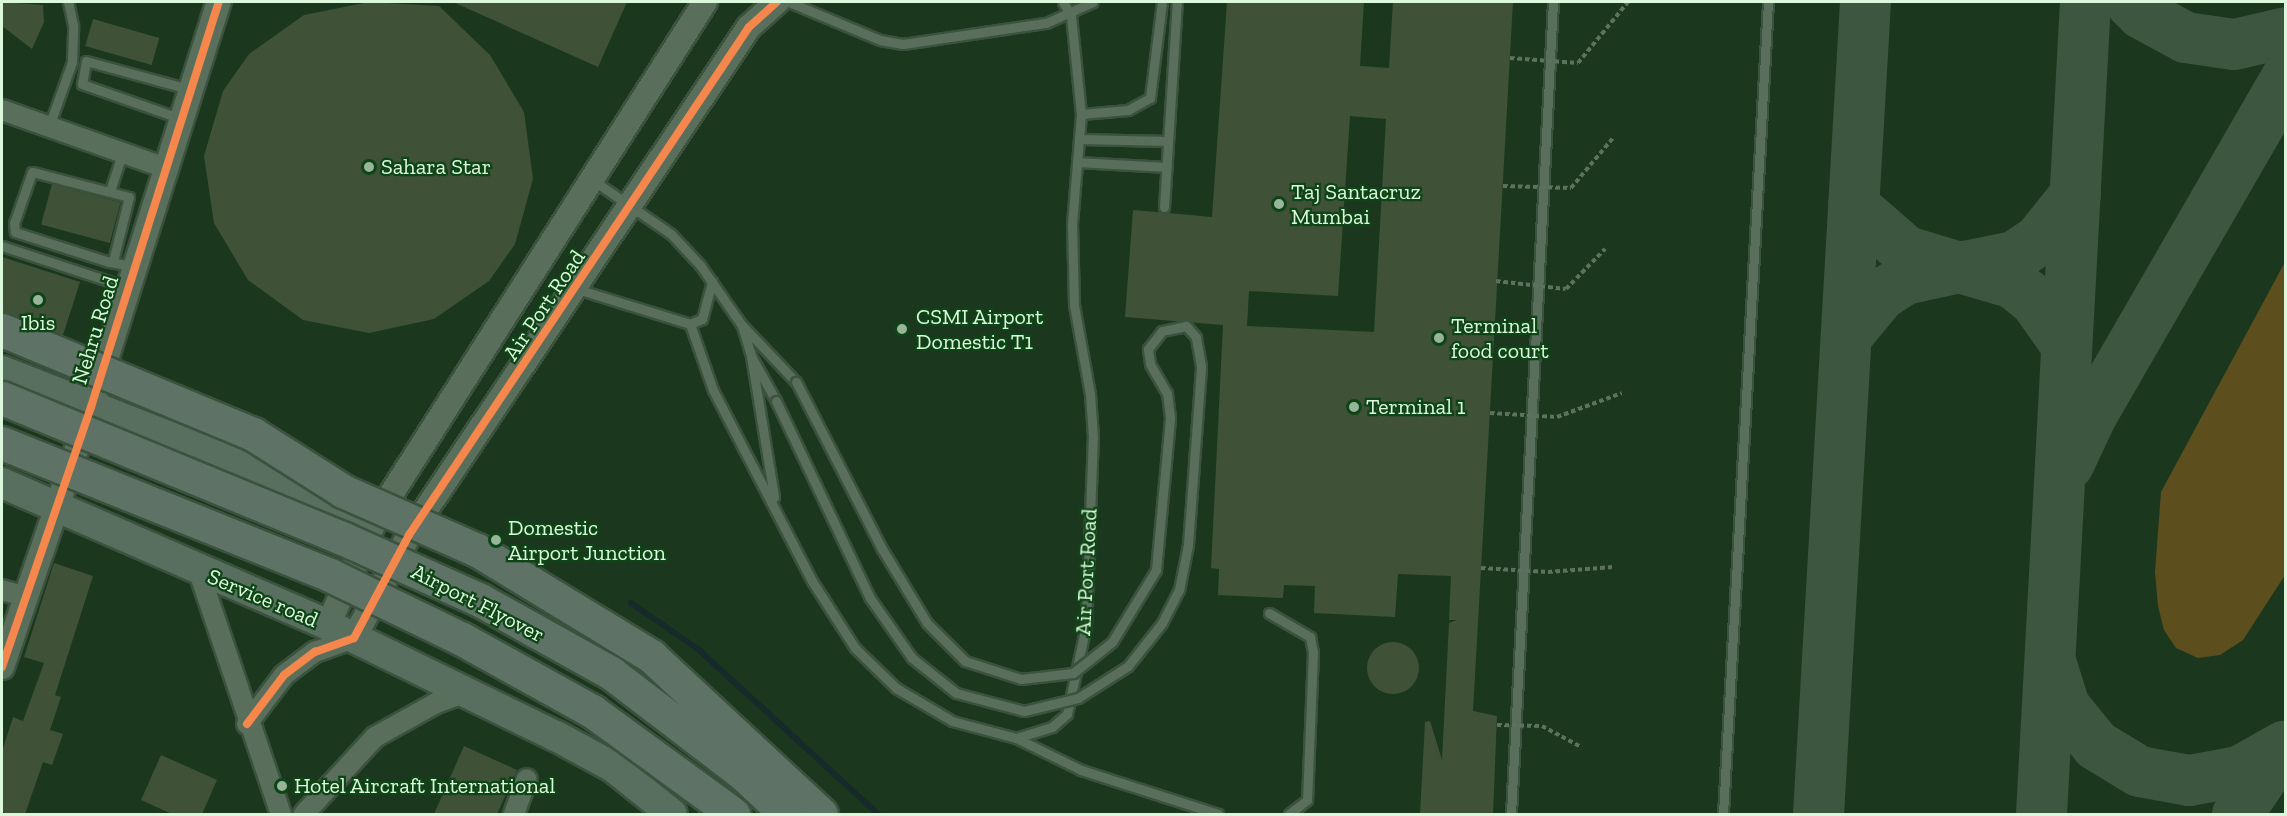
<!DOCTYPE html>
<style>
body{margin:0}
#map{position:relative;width:2287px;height:816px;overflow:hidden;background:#1b381f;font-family:"Zilla Slab",serif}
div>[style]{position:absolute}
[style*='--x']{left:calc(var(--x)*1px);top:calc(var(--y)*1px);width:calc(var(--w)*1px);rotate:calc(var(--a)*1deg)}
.green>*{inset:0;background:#5d4e1e}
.stream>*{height:6px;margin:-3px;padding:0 3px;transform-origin:3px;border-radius:3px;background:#162a2a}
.taxiway>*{height:51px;margin:-25.5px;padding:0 25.5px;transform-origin:25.5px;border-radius:25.5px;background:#3d5640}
.building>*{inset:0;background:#3f5237;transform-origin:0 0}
.round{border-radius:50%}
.roads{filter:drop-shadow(2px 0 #3b523e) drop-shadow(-2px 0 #3b523e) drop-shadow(0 2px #3b523e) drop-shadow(0 -2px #3b523e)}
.service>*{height:9px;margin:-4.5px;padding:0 4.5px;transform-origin:4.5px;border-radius:4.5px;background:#5a6f5b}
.minor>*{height:20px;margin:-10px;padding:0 10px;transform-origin:10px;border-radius:10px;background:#5a6f5b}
.tertiary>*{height:24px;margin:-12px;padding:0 12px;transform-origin:12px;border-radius:12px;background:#5a6f5b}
.primary>*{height:30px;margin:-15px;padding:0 15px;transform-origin:15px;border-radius:15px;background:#586e5f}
.path-bridge>*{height:4px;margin-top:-2px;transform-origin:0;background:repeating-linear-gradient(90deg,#5d715f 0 4.5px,transparent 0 7.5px)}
.bridges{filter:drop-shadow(2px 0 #3b523e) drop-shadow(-2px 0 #3b523e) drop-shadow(0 2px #3b523e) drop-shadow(0 -2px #3b523e)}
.service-bridge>*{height:9px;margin:-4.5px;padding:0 4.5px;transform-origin:4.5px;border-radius:4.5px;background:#5a6f5b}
.motorway-bridge>*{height:33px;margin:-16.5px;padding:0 16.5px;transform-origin:16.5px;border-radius:16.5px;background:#5e7266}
.cycleway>*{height:8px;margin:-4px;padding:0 4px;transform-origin:4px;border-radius:4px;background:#f5874c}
.dots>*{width:16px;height:16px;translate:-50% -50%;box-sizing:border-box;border:3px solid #0e4516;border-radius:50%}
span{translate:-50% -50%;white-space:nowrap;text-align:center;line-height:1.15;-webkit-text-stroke:4.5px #0e4516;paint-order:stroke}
.poi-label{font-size:22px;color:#dcf8dc}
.left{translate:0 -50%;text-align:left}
.street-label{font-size:22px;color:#dcf8dc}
.frame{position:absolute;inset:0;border:3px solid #dcf8dc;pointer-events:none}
</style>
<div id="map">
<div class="green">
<i style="clip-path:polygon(2285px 262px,2285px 575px,2243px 640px,2220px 655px,2198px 658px,2176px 648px,2164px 630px,2158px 606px,2155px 572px,2161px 492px)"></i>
</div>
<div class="stream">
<i style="--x:631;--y:603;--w:81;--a:34.5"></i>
<i style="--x:698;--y:649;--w:244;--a:42.5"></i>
</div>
<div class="taxiway">
<i style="--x:2130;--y:2;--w:16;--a:45"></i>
<i style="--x:2141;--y:13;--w:50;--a:28.6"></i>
<i style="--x:2185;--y:37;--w:49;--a:8.1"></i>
<i style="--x:2234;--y:44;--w:53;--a:-13"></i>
<i style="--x:1853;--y:205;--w:70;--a:41"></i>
<i style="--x:1906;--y:251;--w:55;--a:16.8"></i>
<i style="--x:1959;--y:267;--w:56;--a:-11.3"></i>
<i style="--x:2014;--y:256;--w:29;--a:-34"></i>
<i style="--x:2038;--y:240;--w:59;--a:-51.2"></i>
<i style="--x:1846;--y:336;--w:55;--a:-50.2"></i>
<i style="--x:1881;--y:294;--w:27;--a:-33"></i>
<i style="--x:1904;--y:279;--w:56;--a:-12.3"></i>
<i style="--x:1959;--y:267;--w:56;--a:16.5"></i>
<i style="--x:2013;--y:283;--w:28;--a:39"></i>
<i style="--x:2035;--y:301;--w:54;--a:54.8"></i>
<i style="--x:2068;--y:464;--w:54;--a:-64.9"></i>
<i style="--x:2091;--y:415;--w:390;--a:-60"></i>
<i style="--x:2051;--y:664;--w:44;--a:72.8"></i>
<i style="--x:2064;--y:706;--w:50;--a:50.6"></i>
<i style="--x:2096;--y:745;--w:50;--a:31.2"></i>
<i style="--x:2139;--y:771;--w:51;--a:10.2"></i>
<i style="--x:2189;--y:780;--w:51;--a:-10.2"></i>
<i style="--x:2239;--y:771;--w:51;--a:-29.6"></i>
<i style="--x:1818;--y:814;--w:813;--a:-86.69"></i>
<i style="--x:2041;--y:814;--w:813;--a:-86.9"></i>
<i style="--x:2237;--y:814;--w:77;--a:-56.1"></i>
</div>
<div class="building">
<i style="clip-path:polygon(2px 2px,43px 5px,44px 22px,32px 49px,2px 26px)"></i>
<i style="clip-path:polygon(369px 2px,439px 6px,490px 55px,524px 112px,533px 179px,515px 244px,489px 281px,434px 319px,369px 333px,303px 320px,248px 280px,214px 223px,204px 156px,223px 91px,249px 54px,304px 15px)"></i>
<i style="clip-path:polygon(453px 2px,627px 2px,598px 67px)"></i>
<i style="clip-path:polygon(evenodd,1227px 2px,1364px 2px,1360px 66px,1389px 68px,1393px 2px,1513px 2px,1473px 711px,1497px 716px,1493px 814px,1420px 814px,1425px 722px,1430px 721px,1442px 760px,1449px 623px,1457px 620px,1449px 620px,1451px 576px,1398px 574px,1395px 617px,1314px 613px,1315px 586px,1284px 585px,1283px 598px,1218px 595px,1219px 569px,1211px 568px,1223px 325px,1125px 317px,1133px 210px,1212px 217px,1227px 2px,1350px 116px,1386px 119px,1374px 332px,1247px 326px,1249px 291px,1338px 296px,1350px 116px)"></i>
<i style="left:93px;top:19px;width:69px;height:28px;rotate:16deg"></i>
<i style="left:52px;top:184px;width:71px;height:42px;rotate:15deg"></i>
<i style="clip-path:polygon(2px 257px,80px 282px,63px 335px,2px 312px)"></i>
<i style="clip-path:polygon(54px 563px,93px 576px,55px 695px,61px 697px,50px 730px,63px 734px,52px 765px,43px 762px,25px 814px,9px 814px,2px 812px,2px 752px,13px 717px,23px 721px,44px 663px,24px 657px)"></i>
<i class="round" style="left:1367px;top:642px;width:52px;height:52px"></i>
<i style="clip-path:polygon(464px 746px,517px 770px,497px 814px,434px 814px)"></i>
<i style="clip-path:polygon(161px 755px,217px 780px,202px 814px,172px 814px,141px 800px)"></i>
</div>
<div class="roads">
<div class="service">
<i style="--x:789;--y:2;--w:99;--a:22.7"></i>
<i style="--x:880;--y:40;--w:23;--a:10"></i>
<i style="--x:903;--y:44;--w:145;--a:-8.4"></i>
<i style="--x:1046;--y:23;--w:51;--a:-24.1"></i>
<i style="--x:1081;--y:114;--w:47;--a:-4.9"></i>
<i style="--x:1128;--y:110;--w:25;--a:-29"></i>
<i style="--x:1150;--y:98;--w:97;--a:-82.9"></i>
<i style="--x:179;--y:118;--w:103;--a:-160.7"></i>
<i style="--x:82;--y:84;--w:23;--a:-80"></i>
<i style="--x:86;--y:61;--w:107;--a:15.2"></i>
<i style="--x:48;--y:129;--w:71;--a:-70.3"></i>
<i style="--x:72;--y:62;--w:37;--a:-88"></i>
<i style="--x:73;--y:25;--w:24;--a:-102"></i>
<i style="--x:1079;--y:139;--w:89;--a:1.3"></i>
<i style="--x:1077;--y:162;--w:90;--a:3.2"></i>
<i style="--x:594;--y:181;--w:93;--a:34.5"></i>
<i style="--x:671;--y:234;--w:42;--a:46.9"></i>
<i style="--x:700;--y:265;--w:72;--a:55.2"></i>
<i style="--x:741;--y:324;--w:80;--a:46.5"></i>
<i style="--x:110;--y:191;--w:39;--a:-72"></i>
<i style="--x:1164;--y:207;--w:205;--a:-86.4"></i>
<i style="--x:2;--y:246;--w:132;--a:18.2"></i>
<i style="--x:113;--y:261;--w:66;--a:-76"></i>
<i style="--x:129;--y:197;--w:100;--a:-165.5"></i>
<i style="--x:32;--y:172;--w:54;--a:109.4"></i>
<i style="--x:14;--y:223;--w:9;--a:84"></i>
<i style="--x:15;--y:232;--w:99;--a:17.7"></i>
<i style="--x:109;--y:262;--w:24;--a:9"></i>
<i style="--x:577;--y:289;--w:118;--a:17.2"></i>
<i style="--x:690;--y:324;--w:13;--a:-23"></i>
<i style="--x:702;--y:319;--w:39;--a:-75"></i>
<i style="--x:690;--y:324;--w:70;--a:70.8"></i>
<i style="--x:713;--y:390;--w:215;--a:62.6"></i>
<i style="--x:812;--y:581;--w:80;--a:57.3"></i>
<i style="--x:855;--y:648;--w:57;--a:44.3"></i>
<i style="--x:896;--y:688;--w:65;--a:30.5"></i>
<i style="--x:952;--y:721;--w:66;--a:14.9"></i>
<i style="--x:1016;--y:738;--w:38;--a:-17"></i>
<i style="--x:1052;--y:727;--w:20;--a:-41"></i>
<i style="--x:1067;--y:714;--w:91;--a:-77.9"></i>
<i style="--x:1086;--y:625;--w:188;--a:-87.9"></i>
<i style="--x:1093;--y:437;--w:43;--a:-94"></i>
<i style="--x:1090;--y:394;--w:90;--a:-100.2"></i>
<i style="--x:1074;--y:305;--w:81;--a:-91.4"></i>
<i style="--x:1072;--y:224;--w:110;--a:-85.3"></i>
<i style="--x:1081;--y:114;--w:100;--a:-95.8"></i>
<i style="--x:1071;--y:15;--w:15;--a:-122"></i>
<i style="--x:742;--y:326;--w:31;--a:73"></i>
<i style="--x:751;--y:356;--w:51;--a:60.9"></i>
<i style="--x:751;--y:356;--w:143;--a:80.7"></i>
<i style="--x:1269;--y:613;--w:48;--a:30.3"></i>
<i style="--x:1310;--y:637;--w:15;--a:79"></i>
<i style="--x:1313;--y:652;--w:148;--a:92.3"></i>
<i style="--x:1307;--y:800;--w:23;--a:142"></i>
<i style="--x:1016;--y:738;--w:72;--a:26.2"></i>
<i style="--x:1081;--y:770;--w:144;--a:17.8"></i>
<i style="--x:1511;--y:814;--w:813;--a:-87.04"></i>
<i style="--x:1723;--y:814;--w:813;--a:-86.83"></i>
</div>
<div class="minor">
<i style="--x:2;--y:110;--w:171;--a:19.5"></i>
<i style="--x:199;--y:572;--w:256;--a:71.3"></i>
<i style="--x:2;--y:590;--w:26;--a:16"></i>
<i style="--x:247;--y:724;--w:61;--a:-52.9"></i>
<i style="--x:284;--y:675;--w:39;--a:-37"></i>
<i style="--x:315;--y:652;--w:41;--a:-19.7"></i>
<i style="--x:304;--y:814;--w:105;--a:-47.3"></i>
<i style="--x:375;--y:737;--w:70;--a:-29.1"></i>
<i style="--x:436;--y:703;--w:30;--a:-20"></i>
<i style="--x:514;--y:814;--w:37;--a:-70"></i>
</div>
<div class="tertiary">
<i style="--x:328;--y:625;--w:117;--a:-65.8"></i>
<i style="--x:376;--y:518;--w:612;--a:-57.48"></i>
<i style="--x:354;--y:638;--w:117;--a:-61.9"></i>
<i style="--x:409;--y:535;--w:611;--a:-56.21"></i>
<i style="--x:749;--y:27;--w:38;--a:-42"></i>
<i style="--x:2;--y:667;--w:275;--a:-71.1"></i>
<i style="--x:91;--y:407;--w:425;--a:-72.5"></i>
</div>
<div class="primary">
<i style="--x:2;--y:371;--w:383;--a:21.4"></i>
<i style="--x:2;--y:483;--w:356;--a:23.5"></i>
<i style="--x:328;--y:625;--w:254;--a:26"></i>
<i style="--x:556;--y:736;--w:65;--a:28.5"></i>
<i style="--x:613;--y:767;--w:75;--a:38.5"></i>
</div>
</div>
<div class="path-bridge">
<i style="--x:1510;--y:58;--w:68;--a:4.2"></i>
<i style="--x:1578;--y:63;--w:79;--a:-50.7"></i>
<i style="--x:1503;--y:186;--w:68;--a:1.7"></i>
<i style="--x:1571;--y:188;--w:65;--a:-50"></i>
<i style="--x:1496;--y:281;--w:70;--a:6.5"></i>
<i style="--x:1566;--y:289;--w:56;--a:-45.7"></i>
<i style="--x:1490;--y:413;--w:67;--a:3.4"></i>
<i style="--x:1557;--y:417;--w:69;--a:-20.3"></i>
<i style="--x:1481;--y:568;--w:67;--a:3.4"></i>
<i style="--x:1548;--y:572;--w:65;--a:-4.4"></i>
<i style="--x:1497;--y:725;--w:45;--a:1.3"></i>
<i style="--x:1542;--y:726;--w:44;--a:28.3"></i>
</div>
<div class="bridges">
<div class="service-bridge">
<i style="--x:776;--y:401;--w:218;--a:64.5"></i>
<i style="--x:870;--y:598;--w:73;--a:55"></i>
<i style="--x:912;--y:658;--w:56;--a:38.5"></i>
<i style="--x:956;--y:693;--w:70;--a:14.8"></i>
<i style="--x:1024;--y:711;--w:56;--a:-13.5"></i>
<i style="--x:1078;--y:698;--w:59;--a:-32.6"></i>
<i style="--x:1128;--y:666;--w:55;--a:-51.7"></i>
<i style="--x:1162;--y:623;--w:37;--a:-63"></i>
<i style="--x:1179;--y:590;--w:46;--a:-78.7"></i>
<i style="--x:1188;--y:545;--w:179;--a:-85.8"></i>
<i style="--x:1201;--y:366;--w:29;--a:-100"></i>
<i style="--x:1196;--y:337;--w:15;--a:-132"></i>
<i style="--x:1186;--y:326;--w:25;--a:168"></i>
<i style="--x:1162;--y:331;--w:23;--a:128"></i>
<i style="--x:1148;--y:349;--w:15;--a:82"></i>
<i style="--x:1150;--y:364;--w:34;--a:60"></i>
<i style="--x:1167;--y:393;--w:26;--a:83"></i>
<i style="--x:1170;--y:419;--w:152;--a:95.3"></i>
<i style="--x:1156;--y:570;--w:84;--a:121.4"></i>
<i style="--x:1112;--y:642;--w:50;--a:141.5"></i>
<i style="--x:1073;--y:673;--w:52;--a:173.4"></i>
<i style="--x:1021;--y:679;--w:59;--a:-162.2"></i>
<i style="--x:965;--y:661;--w:54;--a:-135"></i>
<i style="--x:927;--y:623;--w:87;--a:-121.3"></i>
<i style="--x:882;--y:549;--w:188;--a:-117.2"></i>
</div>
<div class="motorway-bridge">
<i style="--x:2;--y:330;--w:272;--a:22.5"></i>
<i style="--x:253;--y:434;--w:107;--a:32.3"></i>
<i style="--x:343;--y:491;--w:146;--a:23.8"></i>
<i style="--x:477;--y:550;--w:204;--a:31.3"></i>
<i style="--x:651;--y:656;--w:232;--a:42.9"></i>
<i style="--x:2;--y:398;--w:368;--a:22.4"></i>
<i style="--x:342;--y:538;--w:151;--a:24.2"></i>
<i style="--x:480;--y:600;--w:150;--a:29.1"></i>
<i style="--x:611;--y:673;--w:165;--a:37.4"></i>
<i style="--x:742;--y:773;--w:60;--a:43"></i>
<i style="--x:2;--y:443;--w:354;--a:21.9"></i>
<i style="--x:330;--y:575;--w:147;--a:25.9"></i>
<i style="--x:462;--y:639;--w:149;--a:29"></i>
<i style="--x:592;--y:711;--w:175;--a:36.1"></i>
</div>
</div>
<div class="cycleway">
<i style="--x:2;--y:667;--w:275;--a:-71.1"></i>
<i style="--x:91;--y:407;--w:425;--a:-72.5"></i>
<i style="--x:247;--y:724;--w:61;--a:-52.9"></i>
<i style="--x:284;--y:675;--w:39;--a:-37"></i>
<i style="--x:315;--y:652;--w:41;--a:-19.7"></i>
<i style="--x:354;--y:638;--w:117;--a:-61.9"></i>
<i style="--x:409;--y:535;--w:611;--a:-56.21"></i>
<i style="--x:749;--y:27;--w:38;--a:-42"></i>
</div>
<div class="dots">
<i style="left:369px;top:167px;background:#98b59a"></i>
<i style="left:1279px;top:204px;background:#98b59a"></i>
<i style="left:38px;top:300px;background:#98b59a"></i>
<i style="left:902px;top:329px;background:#98b59a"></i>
<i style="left:1439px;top:338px;background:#98b59a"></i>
<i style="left:1354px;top:407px;background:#98b59a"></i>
<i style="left:496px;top:540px;background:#98b59a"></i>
<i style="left:282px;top:786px;background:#98b59a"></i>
</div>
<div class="poi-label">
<span class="left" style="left:381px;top:167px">Sahara Star</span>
<span class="left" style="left:1291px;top:204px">Taj Santacruz<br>Mumbai</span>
<span class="left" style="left:916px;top:329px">CSMI Airport<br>Domestic T1</span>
<span style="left:38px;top:323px">Ibis</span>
<span class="left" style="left:1451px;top:338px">Terminal<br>food court</span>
<span class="left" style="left:1366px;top:407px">Terminal 1</span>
<span class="left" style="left:508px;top:540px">Domestic<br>Airport Junction</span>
<span class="left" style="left:294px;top:786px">Hotel Aircraft International</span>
</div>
<div class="street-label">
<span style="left:544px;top:305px;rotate:-56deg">Air Port Road</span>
<span style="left:95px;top:330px;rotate:-73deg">Nehru Road</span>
<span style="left:1086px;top:572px;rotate:-87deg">Air Port Road</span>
<span style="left:263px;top:598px;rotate:23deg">Service road</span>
<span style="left:478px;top:603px;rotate:27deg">Airport Flyover</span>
</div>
<div class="frame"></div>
</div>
